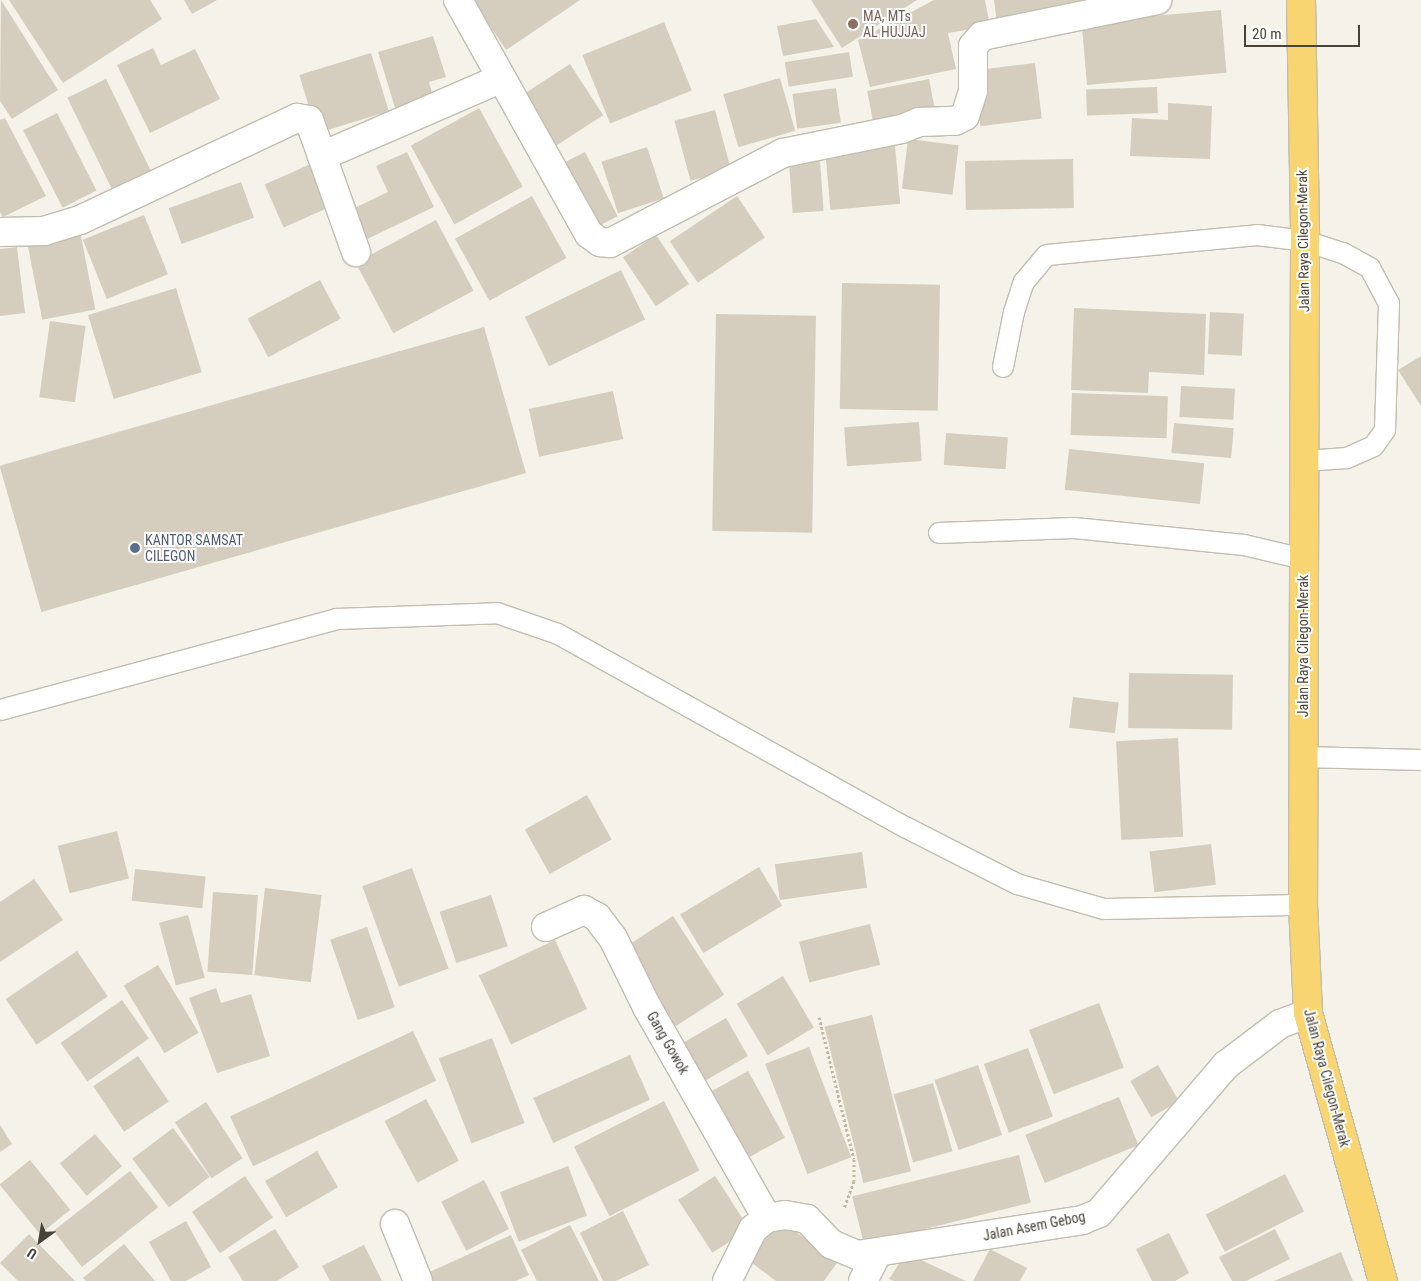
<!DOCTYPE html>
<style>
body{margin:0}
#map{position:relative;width:1421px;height:1281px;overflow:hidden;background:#f4f2e9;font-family:"Roboto Condensed",sans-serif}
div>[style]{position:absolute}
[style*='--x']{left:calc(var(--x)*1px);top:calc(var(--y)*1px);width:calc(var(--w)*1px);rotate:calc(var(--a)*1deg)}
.building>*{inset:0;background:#d5cebf;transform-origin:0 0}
.path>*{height:3px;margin-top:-1.5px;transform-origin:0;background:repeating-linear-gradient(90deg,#c1b79e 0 2.5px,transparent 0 5px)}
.roads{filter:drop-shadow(1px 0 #c2bdaf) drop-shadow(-1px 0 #c2bdaf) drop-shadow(0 1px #c2bdaf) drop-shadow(0 -1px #c2bdaf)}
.lane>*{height:20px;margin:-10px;padding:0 10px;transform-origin:10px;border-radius:10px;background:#fff}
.street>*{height:28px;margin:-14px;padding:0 14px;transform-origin:14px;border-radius:14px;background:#fff}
.highway>*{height:28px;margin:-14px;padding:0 14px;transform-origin:14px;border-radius:14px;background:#f8d570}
.dots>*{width:14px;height:14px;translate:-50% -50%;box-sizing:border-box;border:2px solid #fff;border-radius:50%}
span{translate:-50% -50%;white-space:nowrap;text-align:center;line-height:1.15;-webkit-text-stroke:4px #fff;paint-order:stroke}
.education-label{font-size:14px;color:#785e54}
.left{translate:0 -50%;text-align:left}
.street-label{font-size:14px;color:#484338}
.service-label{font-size:14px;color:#4e5e75}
.north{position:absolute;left:15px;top:1216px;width:50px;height:50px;-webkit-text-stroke:4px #fff;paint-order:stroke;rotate:212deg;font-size:14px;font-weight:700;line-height:20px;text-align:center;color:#484338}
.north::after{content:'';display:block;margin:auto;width:18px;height:22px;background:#484338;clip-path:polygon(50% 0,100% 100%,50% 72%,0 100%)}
.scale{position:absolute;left:1244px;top:25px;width:116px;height:22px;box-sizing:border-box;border:2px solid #484338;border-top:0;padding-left:6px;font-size:15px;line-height:18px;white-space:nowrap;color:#484338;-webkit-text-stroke:4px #fff;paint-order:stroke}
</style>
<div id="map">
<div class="building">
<i style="clip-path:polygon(1px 0,58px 90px,12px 119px,0 101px)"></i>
<i style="clip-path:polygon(9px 0,150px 0,162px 19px,63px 83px)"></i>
<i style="clip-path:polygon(184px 0,217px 0,192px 14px)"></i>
<i style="clip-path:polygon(473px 0,580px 0,506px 50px)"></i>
<i style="clip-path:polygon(811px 0,917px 0,842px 48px)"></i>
<i style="clip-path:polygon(934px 0,985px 0,990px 26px,948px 33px,956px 69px,870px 87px,858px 40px)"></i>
<i style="clip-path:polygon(994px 0,1082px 0,1083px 12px,997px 23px)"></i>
<i style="left:1221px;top:10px;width:63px;height:140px;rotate:85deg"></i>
<i style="clip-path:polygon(816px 19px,834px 47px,783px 56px,777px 26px)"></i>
<i style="left:664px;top:22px;width:74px;height:88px;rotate:68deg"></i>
<i style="clip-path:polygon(433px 36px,446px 77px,429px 82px,434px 100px,396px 111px,378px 52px)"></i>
<i style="clip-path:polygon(153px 48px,161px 65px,195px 49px,220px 99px,150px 133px,117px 65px)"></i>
<i style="left:849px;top:52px;width:25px;height:65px;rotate:81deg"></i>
<i style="left:371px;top:53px;width:61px;height:75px;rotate:73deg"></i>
<i style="left:1035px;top:63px;width:56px;height:62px;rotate:83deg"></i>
<i style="left:570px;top:64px;width:61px;height:65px;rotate:57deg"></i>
<i style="left:780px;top:78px;width:55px;height:59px;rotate:74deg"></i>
<i style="left:106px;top:79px;width:115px;height:43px;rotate:64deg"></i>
<i style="left:929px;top:79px;width:33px;height:63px;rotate:79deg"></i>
<i style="left:1157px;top:87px;width:26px;height:71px;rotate:88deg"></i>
<i style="left:836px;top:88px;width:35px;height:44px;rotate:82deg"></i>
<i style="clip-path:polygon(1168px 103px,1212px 106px,1210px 159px,1130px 156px,1132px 118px,1168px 120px)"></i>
<i style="left:479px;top:108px;width:90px;height:78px;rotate:61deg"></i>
<i style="left:715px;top:110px;width:62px;height:42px;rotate:75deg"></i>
<i style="left:57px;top:113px;width:87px;height:38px;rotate:63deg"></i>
<i style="clip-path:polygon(5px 118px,46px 196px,3px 217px,0 212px,0 120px)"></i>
<i style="left:908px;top:139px;width:51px;height:50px;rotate:7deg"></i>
<i style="left:895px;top:145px;width:59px;height:70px;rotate:85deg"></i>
<i style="left:647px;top:147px;width:54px;height:48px;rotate:72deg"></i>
<i style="clip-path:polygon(407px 152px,434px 207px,359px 243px,344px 213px,388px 192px,376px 166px)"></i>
<i style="left:585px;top:152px;width:72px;height:30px;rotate:63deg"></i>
<i style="left:1073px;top:159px;width:49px;height:108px;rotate:89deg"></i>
<i style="left:820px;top:160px;width:51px;height:31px;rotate:86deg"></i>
<i style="left:313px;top:163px;width:47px;height:53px;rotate:66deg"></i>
<i style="left:241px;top:182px;width:38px;height:77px;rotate:70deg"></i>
<i style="left:532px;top:196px;width:71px;height:88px;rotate:61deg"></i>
<i style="left:737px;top:196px;width:50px;height:81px;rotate:56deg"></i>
<i style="left:144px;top:215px;width:64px;height:66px;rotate:68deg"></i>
<i style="left:436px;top:220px;width:80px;height:91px;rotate:62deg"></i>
<i style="left:80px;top:231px;width:80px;height:54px;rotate:79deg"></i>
<i style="left:656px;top:235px;width:59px;height:40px;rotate:56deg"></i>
<i style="clip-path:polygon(17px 247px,25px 313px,0 316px,0 249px)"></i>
<i style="left:621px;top:270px;width:55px;height:107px;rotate:64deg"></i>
<i style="left:320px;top:280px;width:44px;height:82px;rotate:62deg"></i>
<i style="left:842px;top:283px;width:98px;height:126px;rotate:1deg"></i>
<i style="left:176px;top:288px;width:88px;height:92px;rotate:73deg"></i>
<i style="clip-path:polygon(1074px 308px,1206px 314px,1204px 375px,1149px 372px,1148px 393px,1071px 390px)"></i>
<i style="left:1210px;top:312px;width:34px;height:42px;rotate:3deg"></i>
<i style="left:716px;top:314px;width:100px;height:217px;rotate:1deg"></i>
<i style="left:50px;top:321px;width:36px;height:77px;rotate:8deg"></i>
<i style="left:484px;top:327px;width:152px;height:504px;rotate:74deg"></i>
<i style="clip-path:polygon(1421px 356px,1421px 406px,1398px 370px)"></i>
<i style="left:1181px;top:386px;width:54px;height:31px;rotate:3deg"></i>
<i style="left:613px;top:391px;width:49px;height:86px;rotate:78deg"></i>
<i style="left:1072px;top:393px;width:96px;height:42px;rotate:2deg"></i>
<i style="left:919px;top:422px;width:39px;height:75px;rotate:86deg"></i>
<i style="left:1174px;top:423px;width:60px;height:30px;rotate:5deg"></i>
<i style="left:946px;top:433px;width:62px;height:32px;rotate:4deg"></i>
<i style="left:1069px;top:449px;width:136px;height:41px;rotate:6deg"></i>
<i style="left:1129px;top:673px;width:104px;height:55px;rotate:1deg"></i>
<i style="left:1073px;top:697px;width:46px;height:31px;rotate:7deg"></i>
<i style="left:1178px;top:738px;width:99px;height:62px;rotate:87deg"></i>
<i style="left:587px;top:795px;width:51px;height:71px;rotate:61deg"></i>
<i style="left:117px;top:831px;width:49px;height:61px;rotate:76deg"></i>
<i style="left:1211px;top:844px;width:41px;height:62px;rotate:83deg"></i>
<i style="left:862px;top:852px;width:36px;height:88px;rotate:82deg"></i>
<i style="left:759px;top:867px;width:45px;height:92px;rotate:59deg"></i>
<i style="left:412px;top:868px;width:107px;height:53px;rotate:70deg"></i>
<i style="left:135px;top:869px;width:71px;height:32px;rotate:6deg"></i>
<i style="clip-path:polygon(34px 879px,63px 920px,0 962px,0 902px)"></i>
<i style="left:265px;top:888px;width:57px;height:88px;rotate:7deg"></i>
<i style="left:213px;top:892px;width:45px;height:80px;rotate:4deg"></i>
<i style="left:491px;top:895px;width:54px;height:54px;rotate:72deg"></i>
<i style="left:188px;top:915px;width:65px;height:30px;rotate:75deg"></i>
<i style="left:673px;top:916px;width:94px;height:62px;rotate:57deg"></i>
<i style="left:870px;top:924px;width:42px;height:73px;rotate:76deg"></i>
<i style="left:367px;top:927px;width:85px;height:39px;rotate:71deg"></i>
<i style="left:555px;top:940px;width:76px;height:84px;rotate:65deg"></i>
<i style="left:77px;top:951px;width:55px;height:86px;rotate:56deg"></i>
<i style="left:158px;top:965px;width:79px;height:40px;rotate:59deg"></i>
<i style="left:783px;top:976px;width:60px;height:54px;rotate:59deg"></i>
<i style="clip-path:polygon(216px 988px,221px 1003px,251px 994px,270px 1056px,217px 1073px,189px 998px)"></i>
<i style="left:122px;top:1000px;width:47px;height:75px;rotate:55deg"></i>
<i style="left:1099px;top:1003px;width:69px;height:75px;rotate:69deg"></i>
<i style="left:872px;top:1015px;width:161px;height:49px;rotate:76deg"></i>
<i style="left:726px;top:1018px;width:44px;height:58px;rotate:60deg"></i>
<i style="left:413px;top:1031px;width:55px;height:202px;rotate:65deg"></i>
<i style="left:492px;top:1038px;width:91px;height:57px;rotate:69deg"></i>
<i style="left:809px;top:1047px;width:118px;height:47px;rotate:69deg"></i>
<i style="left:1028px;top:1048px;width:73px;height:47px;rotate:70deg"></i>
<i style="left:630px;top:1055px;width:49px;height:106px;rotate:66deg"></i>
<i style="left:138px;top:1056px;width:55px;height:54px;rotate:56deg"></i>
<i style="left:978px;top:1065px;width:74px;height:46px;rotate:71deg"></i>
<i style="left:1158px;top:1065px;width:42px;height:32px;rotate:60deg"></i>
<i style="left:748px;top:1071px;width:76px;height:49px;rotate:61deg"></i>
<i style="left:933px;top:1083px;width:71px;height:41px;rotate:74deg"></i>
<i style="left:1119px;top:1097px;width:52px;height:101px;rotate:68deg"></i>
<i style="left:426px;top:1099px;width:70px;height:47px;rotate:62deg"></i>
<i style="left:664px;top:1101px;width:78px;height:101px;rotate:63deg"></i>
<i style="left:206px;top:1102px;width:67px;height:37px;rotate:57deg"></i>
<i style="clip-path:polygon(0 1125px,12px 1144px,0 1152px)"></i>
<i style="left:173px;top:1128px;width:61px;height:51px;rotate:53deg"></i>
<i style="left:95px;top:1134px;width:42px;height:46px;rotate:50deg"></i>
<i style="left:317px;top:1151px;width:42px;height:60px;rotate:60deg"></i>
<i style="left:1019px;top:1155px;width:49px;height:172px;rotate:76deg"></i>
<i style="left:30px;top:1160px;width:64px;height:39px;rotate:51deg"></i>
<i style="left:568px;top:1166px;width:53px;height:73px;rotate:69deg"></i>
<i style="left:130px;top:1171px;width:46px;height:97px;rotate:52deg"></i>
<i style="left:1285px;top:1174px;width:42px;height:89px;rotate:63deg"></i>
<i style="left:245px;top:1176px;width:50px;height:64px;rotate:56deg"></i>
<i style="left:715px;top:1176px;width:63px;height:44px;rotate:57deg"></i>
<i style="left:484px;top:1180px;width:55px;height:48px;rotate:63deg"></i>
<i style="clip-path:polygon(623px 1211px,649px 1265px,616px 1281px,603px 1281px,580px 1233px)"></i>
<i style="clip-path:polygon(779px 1219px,837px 1263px,824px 1281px,776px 1281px,748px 1260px)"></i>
<i style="clip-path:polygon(186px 1221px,211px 1267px,186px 1281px,171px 1281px,149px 1242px)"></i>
<i style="clip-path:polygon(570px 1225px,599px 1281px,537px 1281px,521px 1250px)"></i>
<i style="clip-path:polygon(275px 1229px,299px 1267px,277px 1281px,243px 1281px,228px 1257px)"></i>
<i style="clip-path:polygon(1275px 1229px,1290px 1259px,1246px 1281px,1232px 1281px,1219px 1257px)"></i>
<i style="clip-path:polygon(1169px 1233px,1189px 1273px,1175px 1281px,1152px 1281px,1136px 1249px)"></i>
<i style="clip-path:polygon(29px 1234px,75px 1281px,18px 1281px,0 1263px)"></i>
<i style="clip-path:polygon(511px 1235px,529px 1275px,516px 1281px,425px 1281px,423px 1275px)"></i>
<i style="clip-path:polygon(124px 1244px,155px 1281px,86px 1281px,83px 1278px)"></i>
<i style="clip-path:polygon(364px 1245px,382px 1281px,330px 1281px,322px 1266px)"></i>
<i style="clip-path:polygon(990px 1249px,1027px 1268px,1020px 1281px,973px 1281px)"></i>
<i style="clip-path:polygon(1341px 1252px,1353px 1281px,1274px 1281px)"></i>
<i style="clip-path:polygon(906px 1253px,966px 1281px,894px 1281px,889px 1279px)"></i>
</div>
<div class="path">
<i style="--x:819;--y:1017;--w:146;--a:76.2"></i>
<i style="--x:854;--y:1159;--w:22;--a:90"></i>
<i style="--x:854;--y:1181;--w:29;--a:110"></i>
</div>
<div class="roads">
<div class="lane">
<i style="--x:1003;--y:367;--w:56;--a:-78.7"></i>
<i style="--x:1014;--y:312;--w:32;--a:-72"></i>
<i style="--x:1024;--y:282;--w:35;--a:-50"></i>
<i style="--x:1047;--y:255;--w:211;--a:-5.4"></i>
<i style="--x:1257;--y:235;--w:48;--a:7.1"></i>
<i style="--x:1305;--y:241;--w:40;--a:18"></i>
<i style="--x:1343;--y:253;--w:31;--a:29"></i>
<i style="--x:1370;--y:268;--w:40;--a:62"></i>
<i style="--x:1389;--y:303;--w:127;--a:91.8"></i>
<i style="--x:1385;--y:430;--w:19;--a:125"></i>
<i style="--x:1374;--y:446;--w:30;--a:156"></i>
<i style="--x:1347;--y:458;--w:43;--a:176"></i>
<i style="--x:939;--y:533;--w:135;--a:-2.1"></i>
<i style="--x:1074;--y:528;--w:171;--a:5.7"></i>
<i style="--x:1244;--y:545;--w:61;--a:13.3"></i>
<i style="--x:0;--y:710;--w:349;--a:-15.1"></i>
<i style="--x:337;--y:619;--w:160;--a:-2.1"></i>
<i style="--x:497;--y:613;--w:65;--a:19"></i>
<i style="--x:558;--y:634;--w:397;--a:29.1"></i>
<i style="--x:905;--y:827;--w:126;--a:27"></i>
<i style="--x:1017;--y:884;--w:91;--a:16"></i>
<i style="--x:1104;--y:909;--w:199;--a:-1.2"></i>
<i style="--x:1303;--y:757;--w:118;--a:1.5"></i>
</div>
<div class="street">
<i style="--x:458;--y:0;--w:268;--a:60.8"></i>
<i style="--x:589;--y:234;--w:14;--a:36"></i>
<i style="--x:600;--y:242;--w:10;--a:6"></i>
<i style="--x:610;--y:243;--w:195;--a:-27.5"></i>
<i style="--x:783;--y:153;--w:121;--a:-11.4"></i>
<i style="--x:902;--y:129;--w:18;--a:-22"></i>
<i style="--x:919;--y:122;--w:36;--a:-2"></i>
<i style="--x:955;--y:121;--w:11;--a:-27"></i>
<i style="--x:965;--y:116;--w:26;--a:-72"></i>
<i style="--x:973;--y:91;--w:45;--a:-90"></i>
<i style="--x:973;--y:46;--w:13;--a:-48"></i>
<i style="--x:982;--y:36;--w:179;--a:-11.6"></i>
<i style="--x:322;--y:156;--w:102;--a:70.5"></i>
<i style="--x:0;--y:232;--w:44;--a:-1.3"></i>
<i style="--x:44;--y:231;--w:38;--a:-17"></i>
<i style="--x:80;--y:220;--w:240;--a:-25.2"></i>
<i style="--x:297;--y:118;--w:12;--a:9"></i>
<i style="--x:309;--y:120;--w:38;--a:70"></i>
<i style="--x:322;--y:156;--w:194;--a:-23.4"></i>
<i style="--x:546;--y:927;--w:42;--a:-24.1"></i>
<i style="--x:584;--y:910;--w:15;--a:28"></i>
<i style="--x:597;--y:917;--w:26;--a:53"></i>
<i style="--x:613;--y:938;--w:77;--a:63.8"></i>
<i style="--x:647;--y:1007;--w:243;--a:60.4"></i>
<i style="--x:395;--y:1224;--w:61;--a:68"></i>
<i style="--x:727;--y:1281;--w:58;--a:-63.4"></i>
<i style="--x:753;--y:1229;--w:18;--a:-38"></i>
<i style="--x:767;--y:1218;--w:18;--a:-9"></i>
<i style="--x:785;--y:1215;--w:22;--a:10"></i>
<i style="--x:807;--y:1219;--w:35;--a:46"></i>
<i style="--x:831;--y:1244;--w:28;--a:23"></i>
<i style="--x:857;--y:1255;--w:228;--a:-8.8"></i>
<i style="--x:1082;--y:1220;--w:18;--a:-22"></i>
<i style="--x:1099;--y:1213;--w:195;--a:-49.4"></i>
<i style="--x:1226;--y:1065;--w:68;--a:-37.2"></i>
<i style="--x:1280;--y:1024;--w:30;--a:-21"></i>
<i style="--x:863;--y:1281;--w:31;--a:-63"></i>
</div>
<div class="highway">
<i style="--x:1301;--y:0;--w:241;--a:89"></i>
<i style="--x:1305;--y:241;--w:664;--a:90.17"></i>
<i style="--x:1303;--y:905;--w:108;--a:87.3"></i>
<i style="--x:1308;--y:1013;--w:278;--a:74.4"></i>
</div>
</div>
<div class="dots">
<i style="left:853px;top:24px;background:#8d6e63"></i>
<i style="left:135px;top:548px;background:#5c6f8a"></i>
</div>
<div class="education-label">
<span class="left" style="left:863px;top:24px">MA, MTs<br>AL HUJJAJ</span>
</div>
<div class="street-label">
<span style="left:1303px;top:241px;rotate:-91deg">Jalan Raya Cilegon-Merak</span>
<span style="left:1303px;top:646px;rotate:-90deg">Jalan Raya Cilegon-Merak</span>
<span style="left:668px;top:1043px;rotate:60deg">Gang Gowok</span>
<span style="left:1327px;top:1078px;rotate:75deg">Jalan Raya Cilegon-Merak</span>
<span style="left:1034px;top:1226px;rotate:-11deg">Jalan Asem Gebog</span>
</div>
<div class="service-label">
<span class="left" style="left:145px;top:548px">KANTOR SAMSAT<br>CILEGON</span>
</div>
<div class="north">U</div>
<div class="scale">20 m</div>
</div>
